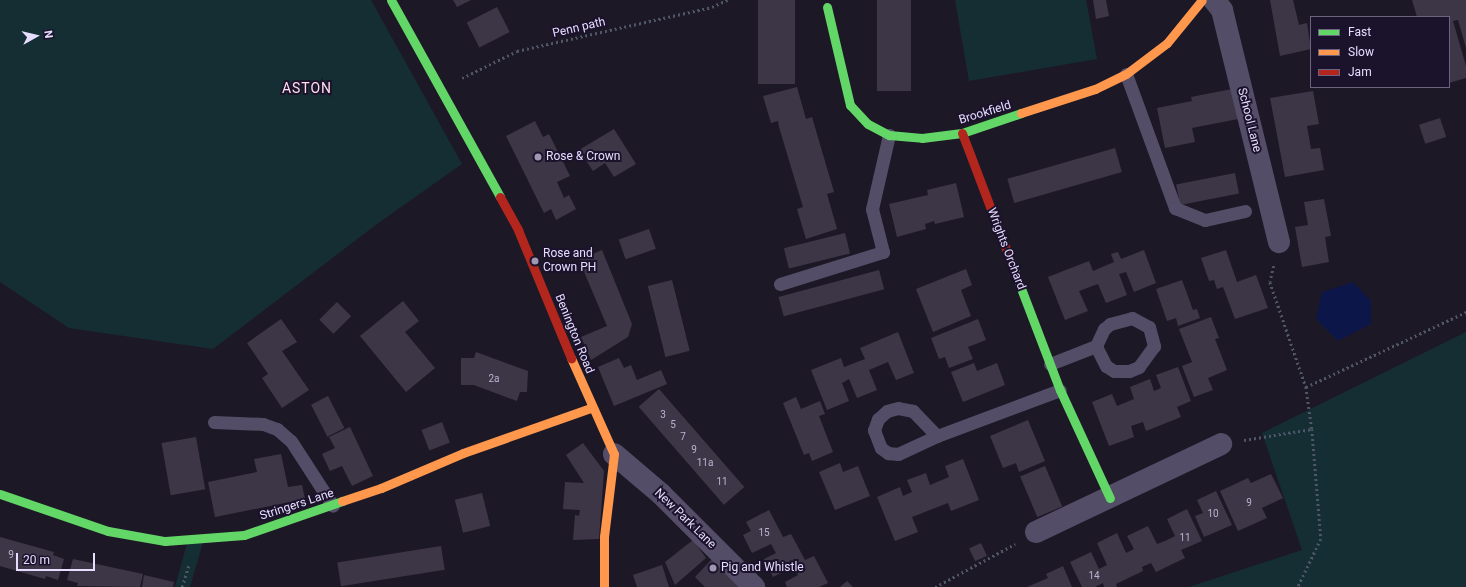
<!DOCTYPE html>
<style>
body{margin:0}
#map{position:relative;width:1466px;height:587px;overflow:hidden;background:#1d1826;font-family:Roboto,sans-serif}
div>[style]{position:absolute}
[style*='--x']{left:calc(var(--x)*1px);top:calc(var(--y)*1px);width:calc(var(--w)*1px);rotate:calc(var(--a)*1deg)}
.green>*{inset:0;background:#152e34}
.water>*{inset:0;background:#0d1648}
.building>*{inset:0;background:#3d3647;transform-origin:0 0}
.path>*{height:2.5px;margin-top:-1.25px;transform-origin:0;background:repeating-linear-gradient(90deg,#4e5667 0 2px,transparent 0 5px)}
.lane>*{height:13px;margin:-6.5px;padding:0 6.5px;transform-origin:6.5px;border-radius:6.5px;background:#534d67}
.street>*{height:22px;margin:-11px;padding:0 11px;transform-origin:11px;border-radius:11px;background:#534d67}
.fast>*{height:9px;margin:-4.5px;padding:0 4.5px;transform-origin:4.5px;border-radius:4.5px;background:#63d668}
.slow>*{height:9px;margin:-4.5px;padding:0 4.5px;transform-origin:4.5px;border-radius:4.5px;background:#ff974d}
.jam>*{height:9px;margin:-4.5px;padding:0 4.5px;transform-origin:4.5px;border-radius:4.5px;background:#b3261e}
.dots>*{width:11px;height:11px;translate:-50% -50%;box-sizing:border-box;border:2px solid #1b122c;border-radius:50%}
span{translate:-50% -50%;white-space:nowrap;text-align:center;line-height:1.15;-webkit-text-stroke:4px #1b122c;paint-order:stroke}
.number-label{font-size:10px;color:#bcb3d1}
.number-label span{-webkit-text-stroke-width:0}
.street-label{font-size:12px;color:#e7ddff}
.poi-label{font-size:12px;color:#e7ddff}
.left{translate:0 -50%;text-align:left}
.quarter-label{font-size:14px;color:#ffdfed;letter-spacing:1px}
.legend{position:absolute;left:1310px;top:16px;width:140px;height:72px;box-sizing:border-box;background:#1b122c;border:1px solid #6d6380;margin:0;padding:5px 7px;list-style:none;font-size:12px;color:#e7ddff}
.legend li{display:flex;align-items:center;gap:8px;height:20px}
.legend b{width:20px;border:1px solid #6d6380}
.north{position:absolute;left:16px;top:16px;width:40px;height:40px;-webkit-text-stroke:3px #1b122c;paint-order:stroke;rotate:82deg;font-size:11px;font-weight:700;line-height:16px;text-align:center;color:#e7ddff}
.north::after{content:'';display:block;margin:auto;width:14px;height:18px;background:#e7ddff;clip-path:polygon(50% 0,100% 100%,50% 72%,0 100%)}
.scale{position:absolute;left:16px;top:553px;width:79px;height:18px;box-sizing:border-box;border:2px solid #e7ddff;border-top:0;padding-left:5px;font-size:12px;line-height:14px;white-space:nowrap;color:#e7ddff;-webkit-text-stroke:3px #1b122c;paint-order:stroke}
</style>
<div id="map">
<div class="green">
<i style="clip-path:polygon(0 0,371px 0,462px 164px,377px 224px,213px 349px,69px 328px,0 282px)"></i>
<i style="clip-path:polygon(955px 0,1086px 0,1097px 59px,969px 81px)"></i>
<i style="clip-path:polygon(1466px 332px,1466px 587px,1189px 587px,1302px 550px,1262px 433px)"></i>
<i style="clip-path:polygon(204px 539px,190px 587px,175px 587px,188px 540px)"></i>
</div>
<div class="water">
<i style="clip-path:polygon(1353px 282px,1371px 301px,1371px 324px,1338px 341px,1316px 319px,1322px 292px)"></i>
</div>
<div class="building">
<i style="clip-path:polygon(453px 0,471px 0,457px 7px)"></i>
<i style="left:758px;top:0;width:37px;height:84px"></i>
<i style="left:877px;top:0;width:34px;height:91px"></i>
<i style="clip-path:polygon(1093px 0,1106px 0,1109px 16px,1096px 19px)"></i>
<i style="clip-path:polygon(1270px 0,1293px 0,1299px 25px,1307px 23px,1311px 49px,1280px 56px)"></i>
<i style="clip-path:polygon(1412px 0,1466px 0,1466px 48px,1458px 20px,1453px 21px,1466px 66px,1466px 78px,1449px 83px,1449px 17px,1417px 17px)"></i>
<i style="left:497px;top:7px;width:28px;height:34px;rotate:63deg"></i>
<i style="clip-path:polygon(797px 87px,806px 119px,812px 117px,834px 192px,827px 194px,837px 229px,806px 239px,797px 209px,803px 207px,779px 127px,778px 121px,771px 123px,763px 96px)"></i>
<i style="clip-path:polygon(1232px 89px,1238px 119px,1192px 128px,1195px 142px,1165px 148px,1157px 108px,1192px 101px,1191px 97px)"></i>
<i style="clip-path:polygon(1313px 91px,1319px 124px,1307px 126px,1311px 149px,1320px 148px,1324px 170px,1285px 177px,1270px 98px)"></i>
<i style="left:1440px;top:118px;width:20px;height:22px;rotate:72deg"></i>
<i style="clip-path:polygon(535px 121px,543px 137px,549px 134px,570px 176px,557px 182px,564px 198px,569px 195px,576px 209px,556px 220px,551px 209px,544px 213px,506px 136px)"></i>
<i style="clip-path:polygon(614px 129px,636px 164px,614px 177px,605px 163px,593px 171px,579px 150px)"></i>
<i style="left:1115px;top:148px;width:25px;height:112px;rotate:74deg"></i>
<i style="left:1235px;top:173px;width:21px;height:60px;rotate:79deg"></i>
<i style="clip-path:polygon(956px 183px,964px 217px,935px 224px,934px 221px,925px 224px,926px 229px,897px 237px,889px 204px,928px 195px,927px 190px)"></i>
<i style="clip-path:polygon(1324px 199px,1331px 236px,1325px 237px,1329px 262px,1302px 267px,1295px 227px,1308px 225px,1304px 202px)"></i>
<i style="left:649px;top:229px;width:21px;height:32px;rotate:71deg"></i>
<i style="left:845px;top:233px;width:21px;height:63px;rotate:76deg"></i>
<i style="clip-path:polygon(602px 250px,632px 324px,628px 337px,591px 360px,581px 337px,607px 326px,579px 260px)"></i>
<i style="clip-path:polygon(1144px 250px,1156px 283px,1134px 292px,1126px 272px,1119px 274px,1127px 295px,1106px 303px,1098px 284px,1079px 291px,1088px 311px,1065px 320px,1048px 277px,1089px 261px,1093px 271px,1114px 262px,1111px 254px,1118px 252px,1121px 259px)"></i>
<i style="clip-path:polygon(1226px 250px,1237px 282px,1256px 275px,1268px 308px,1235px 319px,1223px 287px,1217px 289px,1214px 280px,1209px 281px,1201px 258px)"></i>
<i style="clip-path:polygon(966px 269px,972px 285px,961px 290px,971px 316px,933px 332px,916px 289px)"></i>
<i style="left:879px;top:270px;width:20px;height:104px;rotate:75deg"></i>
<i style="left:672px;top:280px;width:73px;height:25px;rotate:76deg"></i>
<i style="clip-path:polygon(1182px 280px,1193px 310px,1197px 309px,1200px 318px,1178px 326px,1176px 318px,1167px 321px,1156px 289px)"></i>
<i style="clip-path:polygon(403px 301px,419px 321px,405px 332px,435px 368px,406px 392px,360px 336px)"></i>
<i style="left:337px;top:302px;width:20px;height:25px;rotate:45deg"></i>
<i style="clip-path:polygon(1211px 317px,1219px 338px,1215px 339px,1227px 370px,1208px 378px,1213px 390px,1194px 397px,1182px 366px,1192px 362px,1179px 329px)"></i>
<i style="clip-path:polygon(281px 319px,297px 342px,282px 351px,309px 390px,282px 408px,262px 378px,268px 374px,247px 343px)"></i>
<i style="clip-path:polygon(978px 319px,986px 340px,968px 347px,973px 359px,949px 368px,945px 357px,939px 359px,931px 338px)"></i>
<i style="clip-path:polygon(898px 332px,914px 373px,896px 380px,888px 362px,869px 370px,877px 390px,857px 398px,849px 379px,842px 383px,849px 401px,827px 410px,811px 370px,841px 358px,844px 367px,865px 359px,860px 348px)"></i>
<i style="clip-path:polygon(476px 352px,528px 371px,527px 392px,520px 392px,517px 401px,474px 385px,461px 385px,461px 358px,474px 358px)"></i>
<i style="clip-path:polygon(619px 358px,624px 368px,631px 365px,637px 380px,661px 370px,667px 384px,614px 406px,598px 367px)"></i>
<i style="clip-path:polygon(974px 363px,977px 371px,997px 363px,1005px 385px,963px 402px,951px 372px)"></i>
<i style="clip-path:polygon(1178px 367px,1191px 401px,1177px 407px,1181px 417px,1146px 431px,1143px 422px,1131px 426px,1134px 437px,1109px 446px,1092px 402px,1112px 394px,1117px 406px,1134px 399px,1130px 387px,1150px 379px,1154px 391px,1161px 388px,1156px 375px)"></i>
<i style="left:659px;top:389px;width:130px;height:27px;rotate:49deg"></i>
<i style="left:328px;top:396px;width:36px;height:19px;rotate:63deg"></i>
<i style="clip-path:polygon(796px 397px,801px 409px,820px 401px,825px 414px,819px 416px,833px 452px,812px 461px,809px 453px,804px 455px,783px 403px)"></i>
<i style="clip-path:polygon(1028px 420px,1045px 461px,1019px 472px,1016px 463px,1003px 468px,990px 436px)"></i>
<i style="left:442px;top:422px;width:22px;height:22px;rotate:69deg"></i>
<i style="clip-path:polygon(350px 427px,373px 476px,352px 486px,342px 466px,330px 471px,322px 454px,335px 448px,329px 437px)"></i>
<i style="left:196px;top:437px;width:53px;height:35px;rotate:80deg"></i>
<i style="clip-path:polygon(583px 443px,604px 471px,599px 539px,573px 540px,575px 515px,579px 516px,580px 510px,563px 509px,565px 482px,584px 483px,566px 455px)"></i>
<i style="clip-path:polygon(281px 454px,288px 487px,302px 485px,305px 499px,215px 517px,208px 482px,257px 472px,254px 459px)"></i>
<i style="clip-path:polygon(963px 459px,979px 500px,951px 511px,948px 503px,912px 517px,918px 532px,895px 541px,877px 497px,900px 487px,903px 496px,912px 492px,907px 480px,926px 473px,930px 485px,949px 477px,945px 466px)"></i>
<i style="clip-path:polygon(840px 463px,843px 472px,858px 466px,870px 496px,835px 510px,819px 472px)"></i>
<i style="left:1045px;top:466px;width:44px;height:27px;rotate:67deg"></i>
<i style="clip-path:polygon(1271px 474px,1283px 498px,1262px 508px,1267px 518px,1238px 531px,1220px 491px,1248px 478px,1251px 483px)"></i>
<i style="clip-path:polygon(1216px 491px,1232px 525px,1204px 537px,1195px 516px,1203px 513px,1197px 500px)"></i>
<i style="left:482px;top:493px;width:34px;height:28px;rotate:76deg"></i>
<i style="clip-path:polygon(1187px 509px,1202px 541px,1181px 550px,1185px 558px,1156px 572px,1151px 563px,1142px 567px,1143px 571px,1116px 584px,1117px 587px,1104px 587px,1103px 583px,1095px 587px,1082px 587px,1070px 562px,1091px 552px,1099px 569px,1107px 565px,1097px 543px,1117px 533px,1126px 553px,1134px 549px,1127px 536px,1148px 526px,1157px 544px,1165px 541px,1175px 536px,1167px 519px)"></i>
<i style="clip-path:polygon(769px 510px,783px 537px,791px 534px,805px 560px,814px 556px,828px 583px,819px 587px,787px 587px,785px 582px,798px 575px,794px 566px,773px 577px,764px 559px,776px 553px,771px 544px,752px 553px,743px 535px,751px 531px,746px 522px)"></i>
<i style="clip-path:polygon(0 537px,54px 552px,53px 555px,64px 559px,58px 580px,46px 576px,45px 579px,0 566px)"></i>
<i style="clip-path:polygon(693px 540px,706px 558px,675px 585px,665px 562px)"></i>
<i style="left:981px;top:543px;width:14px;height:13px;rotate:65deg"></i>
<i style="left:441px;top:546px;width:24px;height:105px;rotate:81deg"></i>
<i style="clip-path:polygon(73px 559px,143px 574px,140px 587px,77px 586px,78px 583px,67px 580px)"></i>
<i style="clip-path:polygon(712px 559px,743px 587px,705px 587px,695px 577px)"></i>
<i style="clip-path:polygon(662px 565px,669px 587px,637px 587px,633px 575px)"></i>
<i style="clip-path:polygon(1063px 566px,1072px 587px,1027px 587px,1048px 578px,1046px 574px)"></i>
<i style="clip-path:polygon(144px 575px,174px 582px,173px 587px,142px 587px)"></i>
<i style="clip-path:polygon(847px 581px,853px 587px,840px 587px)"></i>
</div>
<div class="path">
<i style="--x:462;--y:78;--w:61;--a:-26.1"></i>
<i style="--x:517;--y:51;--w:200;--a:-12.7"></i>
<i style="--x:712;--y:7;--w:17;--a:-25"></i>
<i style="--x:1274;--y:266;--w:16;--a:104"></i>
<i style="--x:1270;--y:282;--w:111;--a:71.1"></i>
<i style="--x:1306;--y:387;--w:42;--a:81.9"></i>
<i style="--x:1312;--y:429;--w:110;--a:85.3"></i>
<i style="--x:1321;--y:539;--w:53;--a:115.6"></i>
<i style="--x:1306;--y:387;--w:177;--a:-25.1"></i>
<i style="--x:1244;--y:440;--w:69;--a:-9.2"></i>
<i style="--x:182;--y:587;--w:24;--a:-73"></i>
<i style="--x:935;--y:587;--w:91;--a:-28.3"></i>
</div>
<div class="lane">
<i style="--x:1126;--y:74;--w:143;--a:69.9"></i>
<i style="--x:1175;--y:208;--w:32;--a:22"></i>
<i style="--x:1205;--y:220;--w:41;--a:-12.7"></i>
<i style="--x:780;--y:284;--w:108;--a:-17.3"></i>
<i style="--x:883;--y:252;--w:44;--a:-104.3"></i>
<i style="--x:872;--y:209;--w:76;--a:-77.1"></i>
<i style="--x:1132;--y:318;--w:19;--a:28"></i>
<i style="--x:1149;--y:327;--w:20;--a:75"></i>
<i style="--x:1154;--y:346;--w:26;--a:126"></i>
<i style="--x:1139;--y:367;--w:11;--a:158"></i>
<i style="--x:1129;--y:371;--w:15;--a:180"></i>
<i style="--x:1114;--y:371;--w:9;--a:-148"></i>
<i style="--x:1106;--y:366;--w:22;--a:-117"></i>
<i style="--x:1096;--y:346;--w:19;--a:-65"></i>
<i style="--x:1104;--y:329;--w:8;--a:-40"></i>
<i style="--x:1110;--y:324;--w:23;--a:-15"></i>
<i style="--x:1050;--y:364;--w:49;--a:-21.4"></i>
<i style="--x:214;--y:422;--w:49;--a:2.3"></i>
<i style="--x:263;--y:424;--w:15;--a:20"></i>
<i style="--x:277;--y:429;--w:18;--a:41"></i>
<i style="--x:291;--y:441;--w:77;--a:57.1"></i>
<i style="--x:937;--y:436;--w:35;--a:-134"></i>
<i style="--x:913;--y:411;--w:15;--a:-169"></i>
<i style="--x:898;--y:408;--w:11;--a:165"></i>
<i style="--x:887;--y:411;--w:12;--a:138"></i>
<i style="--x:878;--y:419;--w:12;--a:110"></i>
<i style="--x:874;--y:430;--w:19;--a:69"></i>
<i style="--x:881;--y:448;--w:9;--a:36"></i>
<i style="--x:888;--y:453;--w:10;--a:6"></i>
<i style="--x:898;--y:454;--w:43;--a:-24.8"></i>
<i style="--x:937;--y:436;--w:131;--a:-20.5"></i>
</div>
<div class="street">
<i style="--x:1214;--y:0;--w:13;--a:51"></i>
<i style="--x:1222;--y:10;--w:239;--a:76.2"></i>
<i style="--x:614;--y:454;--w:62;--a:40.4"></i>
<i style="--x:661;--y:494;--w:132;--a:45"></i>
<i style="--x:1036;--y:532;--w:205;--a:-25.4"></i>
</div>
<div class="fast">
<i style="--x:391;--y:0;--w:225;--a:61"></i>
<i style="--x:827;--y:7;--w:101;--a:76.8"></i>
<i style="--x:850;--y:105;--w:26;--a:47"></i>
<i style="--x:868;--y:124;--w:24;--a:28"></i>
<i style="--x:889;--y:135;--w:33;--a:5"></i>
<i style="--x:922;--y:138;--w:40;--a:-7.1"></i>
<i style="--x:962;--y:133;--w:62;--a:-18.7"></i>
<i style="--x:1011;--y:262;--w:137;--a:69.1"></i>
<i style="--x:1060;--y:390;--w:119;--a:65.2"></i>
<i style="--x:0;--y:494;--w:114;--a:18.9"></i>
<i style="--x:108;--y:531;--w:58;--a:10"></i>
<i style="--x:165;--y:541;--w:79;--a:-4.3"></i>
<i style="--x:244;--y:535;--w:104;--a:-19.1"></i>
</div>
<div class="slow">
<i style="--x:1021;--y:113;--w:78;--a:-18"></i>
<i style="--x:1095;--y:89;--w:34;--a:-26"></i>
<i style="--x:1126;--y:74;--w:51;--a:-37.1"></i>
<i style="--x:1167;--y:43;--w:55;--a:-50.9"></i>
<i style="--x:571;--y:358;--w:105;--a:65.9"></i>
<i style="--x:614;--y:454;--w:84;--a:96.9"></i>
<i style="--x:604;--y:537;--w:50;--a:90"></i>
<i style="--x:342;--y:501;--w:41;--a:-18.4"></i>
<i style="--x:381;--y:488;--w:89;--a:-23.1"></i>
<i style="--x:463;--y:453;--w:136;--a:-19.4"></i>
</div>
<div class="jam">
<i style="--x:962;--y:133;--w:138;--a:69.2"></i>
<i style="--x:500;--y:197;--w:38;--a:61"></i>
<i style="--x:518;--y:230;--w:139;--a:67.5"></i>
</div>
<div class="dots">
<i style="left:538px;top:157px;background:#a098b3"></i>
<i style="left:535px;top:261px;background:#a098b3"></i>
<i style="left:713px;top:568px;background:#a098b3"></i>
</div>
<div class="number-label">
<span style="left:494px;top:379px">2a</span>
<span style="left:663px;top:415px">3</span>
<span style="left:673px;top:425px">5</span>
<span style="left:683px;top:437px">7</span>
<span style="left:694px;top:450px">9</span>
<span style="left:705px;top:463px">11a</span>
<span style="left:722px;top:482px">11</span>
<span style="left:1249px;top:503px">9</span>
<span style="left:1213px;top:514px">10</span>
<span style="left:764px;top:533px">15</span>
<span style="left:1185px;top:538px">11</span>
<span style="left:11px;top:555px">9</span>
<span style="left:1094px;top:576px">14</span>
</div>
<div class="street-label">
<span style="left:579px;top:28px;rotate:-13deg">Penn path</span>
<span style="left:985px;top:113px;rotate:-17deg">Brookfield</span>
<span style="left:1249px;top:120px;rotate:76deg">School Lane</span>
<span style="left:1006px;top:249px;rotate:69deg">Wrights Orchard</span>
<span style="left:574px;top:334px;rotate:68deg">Benington Road</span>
<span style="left:297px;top:505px;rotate:-18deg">Stringers Lane</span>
<span style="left:685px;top:519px;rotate:44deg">New Park Lane</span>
</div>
<div class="poi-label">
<span class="left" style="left:546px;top:157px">Rose &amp; Crown</span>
<span class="left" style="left:543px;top:261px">Rose and<br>Crown PH</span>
<span class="left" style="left:721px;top:568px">Pig and Whistle</span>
</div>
<div class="quarter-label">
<span style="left:307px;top:88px">ASTON</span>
</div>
<ul class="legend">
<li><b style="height:5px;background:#63d668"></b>Fast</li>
<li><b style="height:5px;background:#ff974d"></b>Slow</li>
<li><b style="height:5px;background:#b3261e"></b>Jam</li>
</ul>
<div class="north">N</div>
<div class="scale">20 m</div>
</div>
